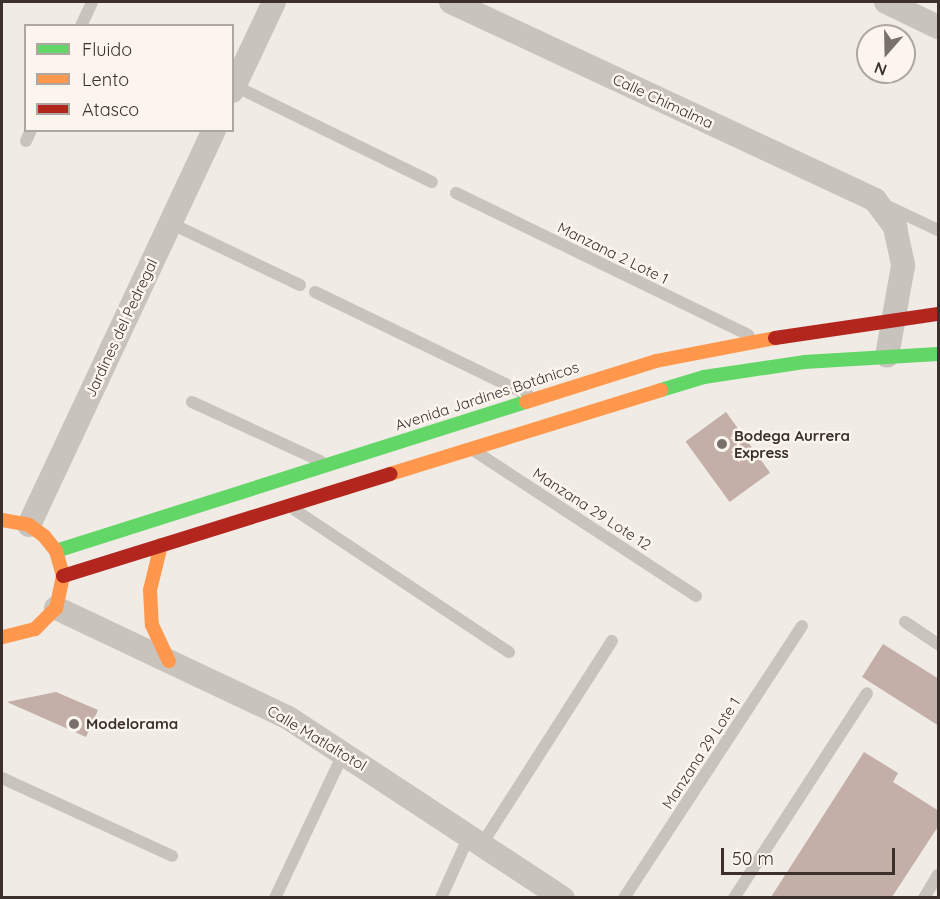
<!DOCTYPE html>
<meta charset="utf-8">
<style>
body{margin:0}
#map{position:relative;width:940px;height:899px;overflow:hidden;background:#f0ebe5;font-family:Quicksand,sans-serif}
div>[style]{position:absolute}
[style*='--x']{left:calc(var(--x)*1px);top:calc(var(--y)*1px);width:calc(var(--w)*1px);rotate:calc(var(--a)*1deg)}
.building>*{inset:0;background:#c3afa7;transform-origin:0 0}
.lane>*{height:12px;margin:-6px;padding:0 6px;transform-origin:6px;border-radius:6px;background:#c9c3be}
.street>*{height:24px;margin:-12px;padding:0 12px;transform-origin:12px;border-radius:12px;background:#c9c3be}
.fast>*{height:14px;margin:-7px;padding:0 7px;transform-origin:7px;border-radius:7px;background:#63d668}
.slow>*{height:14px;margin:-7px;padding:0 7px;transform-origin:7px;border-radius:7px;background:#ff974d}
.jam>*{height:14px;margin:-7px;padding:0 7px;transform-origin:7px;border-radius:7px;background:#b3261e}
.dots>*{width:16px;height:16px;translate:-50% -50%;box-sizing:border-box;border:3px solid #fbf5ee;border-radius:50%}
span{translate:-50% -50%;white-space:nowrap;text-align:center;line-height:1.15;-webkit-text-stroke:5px #fbf5ee;paint-order:stroke}
.street-label{font-size:15px;color:#3b302b}
.poi-label{font-size:15px;color:#3b302b;font-weight:700}
.left{translate:0 -50%;text-align:left}
.frame{position:absolute;inset:0;border:3px solid #3b302b;pointer-events:none}
.legend{position:absolute;left:24px;top:24px;width:210px;height:108px;box-sizing:border-box;background:#fbf5ee;border:2px solid #aea6a0;margin:0;padding:8px 10px;list-style:none;font-size:18px;color:#3b302b}
.legend li{display:flex;align-items:center;gap:12px;height:30px}
.legend b{width:30px;border:2px solid #aea6a0}
.north{position:absolute;left:856px;top:24px;width:60px;height:60px;box-sizing:border-box;background:#fbf5ee;border:2px solid #aea6a0;border-radius:50%;rotate:200deg;font-size:16px;font-weight:700;line-height:24px;text-align:center;color:#3b302b}
.north::after{content:'';display:block;margin:auto;width:21px;height:27px;background:#7a716c;clip-path:polygon(50% 0,100% 100%,50% 72%,0 100%)}
.scale{position:absolute;left:721px;top:848px;width:174px;height:27px;box-sizing:border-box;border:3px solid #3b302b;border-top:0;padding-left:8px;font-size:18px;line-height:21px;white-space:nowrap;color:#3b302b;-webkit-text-stroke:4px #fbf5ee;paint-order:stroke}
</style>
<div id="map">
<div class="building">
<i style="left:726px;top:412px;width:75px;height:50px;rotate:54deg"></i>
<i style="clip-path:polygon(883px 644px,939px 679px,939px 726px,862px 677px)"></i>
<i style="clip-path:polygon(56px 692px,98px 710px,86px 737px,7px 702px)"></i>
<i style="clip-path:polygon(864px 752px,898px 773px,893px 782px,939px 811px,939px 825px,892px 897px,771px 897px)"></i>
</div>
<div class="lane">
<i style="--x:81;--y:26;--w:26;--a:-65"></i>
<i style="--x:235;--y:86;--w:219;--a:26"></i>
<i style="--x:26;--y:141;--w:12;--a:-66"></i>
<i style="--x:456;--y:193;--w:325;--a:25.9"></i>
<i style="--x:885;--y:205;--w:59;--a:25.3"></i>
<i style="--x:170;--y:223;--w:144;--a:25.5"></i>
<i style="--x:315;--y:292;--w:237;--a:25.8"></i>
<i style="--x:192;--y:402;--w:141;--a:24.7"></i>
<i style="--x:476;--y:452;--w:263;--a:33.2"></i>
<i style="--x:295;--y:510;--w:257;--a:33.6"></i>
<i style="--x:905;--y:622;--w:40;--a:34"></i>
<i style="--x:2;--y:778;--w:187;--a:24.6"></i>
<i style="--x:482;--y:844;--w:241;--a:-57.4"></i>
<i style="--x:275;--y:898;--w:161;--a:-64.7"></i>
<i style="--x:441;--y:898;--w:68;--a:-65.7"></i>
<i style="--x:624;--y:898;--w:325;--a:-56.8"></i>
<i style="--x:734;--y:898;--w:244;--a:-57"></i>
<i style="--x:924;--y:898;--w:27;--a:-59"></i>
</div>
<div class="street">
<i style="--x:451;--y:2;--w:468;--a:25"></i>
<i style="--x:875;--y:200;--w:34;--a:53"></i>
<i style="--x:895;--y:227;--w:40;--a:78"></i>
<i style="--x:903;--y:266;--w:91;--a:100.1"></i>
<i style="--x:886;--y:2;--w:58;--a:25.7"></i>
<i style="--x:232;--y:91;--w:98;--a:-64.7"></i>
<i style="--x:29;--y:525;--w:436;--a:-64.9"></i>
<i style="--x:56;--y:608;--w:255;--a:25.3"></i>
<i style="--x:287;--y:717;--w:330;--a:33.3"></i>
</div>
<div class="fast">
<i style="--x:661;--y:390;--w:45;--a:-16.8"></i>
<i style="--x:704;--y:377;--w:101;--a:-8.5"></i>
<i style="--x:804;--y:362;--w:134;--a:-3.4"></i>
<i style="--x:56;--y:551;--w:493;--a:-17.6"></i>
</div>
<div class="slow">
<i style="--x:526;--y:402;--w:136;--a:-17.5"></i>
<i style="--x:656;--y:361;--w:121;--a:-10.9"></i>
<i style="--x:390;--y:474;--w:284;--a:-17.2"></i>
<i style="--x:2;--y:520;--w:27;--a:10"></i>
<i style="--x:29;--y:525;--w:19;--a:36"></i>
<i style="--x:44;--y:536;--w:19;--a:51"></i>
<i style="--x:56;--y:551;--w:26;--a:74"></i>
<i style="--x:63;--y:576;--w:33;--a:102"></i>
<i style="--x:56;--y:608;--w:30;--a:135"></i>
<i style="--x:35;--y:629;--w:34;--a:166"></i>
<i style="--x:161;--y:545;--w:46;--a:103.7"></i>
<i style="--x:150;--y:590;--w:35;--a:87"></i>
<i style="--x:152;--y:625;--w:40;--a:65"></i>
</div>
<div class="jam">
<i style="--x:775;--y:338;--w:165;--a:-8.4"></i>
<i style="--x:63;--y:576;--w:343;--a:-17.3"></i>
</div>
<div class="dots">
<i style="left:722px;top:444px;background:#7a716c"></i>
<i style="left:74px;top:724px;background:#7a716c"></i>
</div>
<div class="street-label">
<span style="left:663px;top:101px;rotate:25deg">Calle Chimalma</span>
<span style="left:613px;top:253px;rotate:26deg">Manzana 2 Lote 1</span>
<span style="left:121px;top:328px;rotate:-65deg">Jardines del Pedregal</span>
<span style="left:487px;top:396px;rotate:-18deg">Avenida Jardines Botánicos</span>
<span style="left:592px;top:509px;rotate:33deg">Manzana 29 Lote 12</span>
<span style="left:317px;top:738px;rotate:31deg">Calle Matlaltotol</span>
<span style="left:701px;top:753px;rotate:-57deg">Manzana 29 Lote 1</span>
</div>
<div class="poi-label">
<span class="left" style="left:734px;top:444px">Bodega Aurrera<br>Express</span>
<span class="left" style="left:86px;top:724px">Modelorama</span>
</div>
<div class="frame"></div>
<ul class="legend">
<li><b style="height:8px;background:#63d668"></b>Fluido</li>
<li><b style="height:8px;background:#ff974d"></b>Lento</li>
<li><b style="height:8px;background:#b3261e"></b>Atasco</li>
</ul>
<div class="north">N</div>
<div class="scale">50 m</div>
</div>
